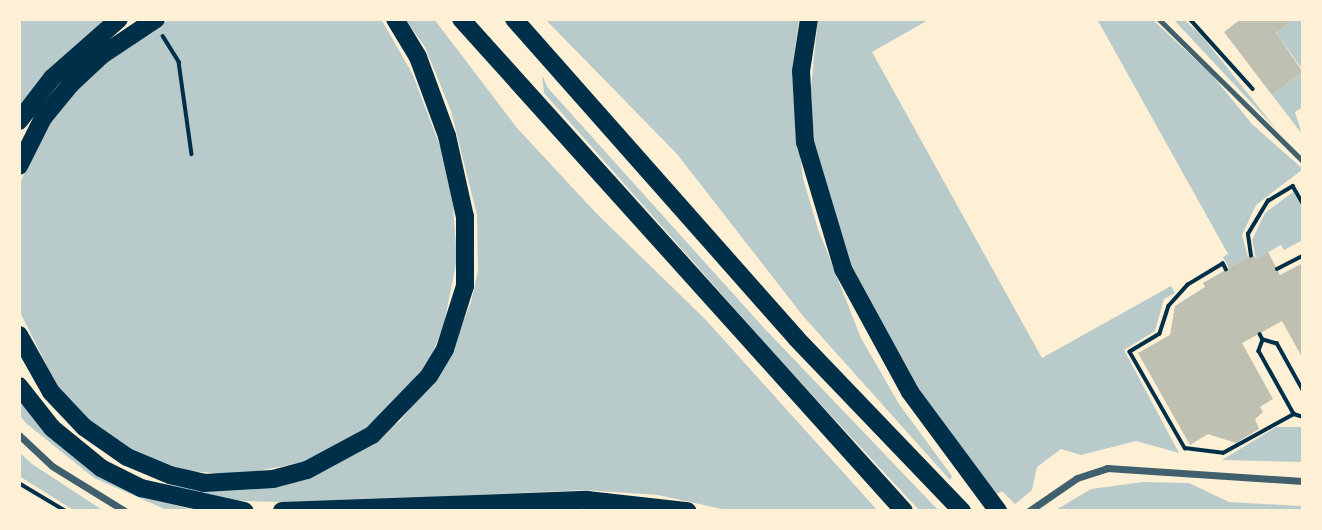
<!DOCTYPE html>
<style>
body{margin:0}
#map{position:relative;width:1322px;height:530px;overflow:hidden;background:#fdf0d5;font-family:Barlow,sans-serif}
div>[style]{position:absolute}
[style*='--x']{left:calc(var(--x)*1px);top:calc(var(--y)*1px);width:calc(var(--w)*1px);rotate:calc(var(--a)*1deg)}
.green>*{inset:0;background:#b9caca}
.building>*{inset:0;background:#bec0b2}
.path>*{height:3.5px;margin:-1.75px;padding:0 1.75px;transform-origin:1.75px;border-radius:1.75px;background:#003049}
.service>*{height:4.5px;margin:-2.25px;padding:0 2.25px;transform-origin:2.25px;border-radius:2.25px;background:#3f606c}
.minor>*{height:7px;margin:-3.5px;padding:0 3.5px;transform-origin:3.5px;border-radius:3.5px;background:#3f606c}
.motorway>*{height:18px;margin:-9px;padding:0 9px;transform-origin:9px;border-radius:9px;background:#003049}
span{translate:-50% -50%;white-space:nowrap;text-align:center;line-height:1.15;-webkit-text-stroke:5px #fdf0d5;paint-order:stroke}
.frame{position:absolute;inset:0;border:21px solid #fdf0d5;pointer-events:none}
</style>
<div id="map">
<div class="green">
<i style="clip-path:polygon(19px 19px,108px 19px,48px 72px,19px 108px)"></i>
<i style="clip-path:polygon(170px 19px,381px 19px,412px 73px,440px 146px,453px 205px,457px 259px,444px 324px,429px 362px,376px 421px,352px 440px,304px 462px,238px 475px,189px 471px,137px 455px,103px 435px,59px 390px,20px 312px,19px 186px,39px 137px,63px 104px,114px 53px)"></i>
<i style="clip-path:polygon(405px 19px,434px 19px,517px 128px,596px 213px,706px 320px,878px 511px,731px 511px,658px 495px,584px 490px,308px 503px,247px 501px,216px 499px,163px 484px,225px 489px,303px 479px,342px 461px,400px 421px,448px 360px,471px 302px,478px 271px,477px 215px,451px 111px,425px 47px)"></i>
<i style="clip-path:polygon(545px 19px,799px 19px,792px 72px,794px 104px,803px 178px,818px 229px,861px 338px,899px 404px,952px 476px,950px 480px,803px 316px,677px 154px)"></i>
<i style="clip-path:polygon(818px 19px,930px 19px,872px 52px,1042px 358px,1171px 286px,1175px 293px,1164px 299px,1155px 331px,1124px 350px,1179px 453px,1136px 441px,1081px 455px,1061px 449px,1037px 467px,1032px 490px,1015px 504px,1002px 491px,997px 494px,936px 420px,858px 291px,815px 160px,811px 88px)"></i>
<i style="clip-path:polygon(1097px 19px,1152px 19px,1212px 75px,1252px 124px,1303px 169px,1256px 205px,1242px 235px,1248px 257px,1229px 268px,1223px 257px,1228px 254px)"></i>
<i style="clip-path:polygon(1173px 19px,1183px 19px,1201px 35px,1277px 130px)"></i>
<i style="clip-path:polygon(1294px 19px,1303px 19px,1303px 70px,1276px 33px)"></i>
<i style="clip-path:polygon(1303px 72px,1303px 107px,1295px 112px,1302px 134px,1272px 95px)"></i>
<i style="clip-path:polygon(542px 75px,548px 88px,764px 328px,939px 511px,920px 511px,786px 367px,544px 93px)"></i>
<i style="clip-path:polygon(1293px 192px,1303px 208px,1303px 240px,1284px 250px,1281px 245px,1256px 259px,1252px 240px,1265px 213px)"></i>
<i style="clip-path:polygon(19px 394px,155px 499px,196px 511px,167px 510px,94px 478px,27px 424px,19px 415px)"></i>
<i style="clip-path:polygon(1276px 427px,1302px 427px,1303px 462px,1222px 460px)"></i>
<i style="clip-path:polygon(19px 452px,32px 464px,104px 511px,75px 511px,19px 476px)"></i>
<i style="clip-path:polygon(1143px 482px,1189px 483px,1229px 502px,1301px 506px,1303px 511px,1054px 511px,1091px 489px)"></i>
</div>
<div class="building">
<i style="clip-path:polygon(1241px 19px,1294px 19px,1276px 33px,1303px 72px,1272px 95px,1224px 32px)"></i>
<i style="clip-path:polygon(1268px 252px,1280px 275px,1303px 263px,1303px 359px,1282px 321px,1242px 343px,1273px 399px,1260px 407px,1263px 412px,1255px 419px,1259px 429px,1236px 443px,1208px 434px,1190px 445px,1138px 353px,1170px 335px,1175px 306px,1205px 287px,1203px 283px,1253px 254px,1256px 259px)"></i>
</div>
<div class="path">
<i style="--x:1190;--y:19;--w:94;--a:48"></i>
<i style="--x:163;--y:36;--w:31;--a:58"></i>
<i style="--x:179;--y:62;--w:93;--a:82"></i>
<i style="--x:1251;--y:256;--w:22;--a:-98"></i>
<i style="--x:1248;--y:234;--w:39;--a:-59"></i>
<i style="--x:1268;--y:201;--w:29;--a:-31"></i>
<i style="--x:1293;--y:186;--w:20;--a:60"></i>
<i style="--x:1277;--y:269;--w:29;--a:-27"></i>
<i style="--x:1226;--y:270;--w:7;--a:-117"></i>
<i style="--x:1223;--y:264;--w:41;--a:149"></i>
<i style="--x:1188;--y:285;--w:28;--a:132"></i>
<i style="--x:1169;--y:306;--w:29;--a:108"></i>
<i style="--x:1160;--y:334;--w:35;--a:149"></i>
<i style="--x:1130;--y:352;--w:111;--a:60.2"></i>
<i style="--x:1185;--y:448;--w:38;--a:7"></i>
<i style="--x:1223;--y:453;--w:81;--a:-28.8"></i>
<i style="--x:1260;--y:334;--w:7;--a:63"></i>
<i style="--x:1303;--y:391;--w:54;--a:-119"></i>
<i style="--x:1277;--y:344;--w:15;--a:-164"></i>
<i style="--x:1263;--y:340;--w:12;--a:110"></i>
<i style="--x:1259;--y:351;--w:72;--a:60.9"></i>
<i style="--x:1294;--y:414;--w:9;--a:18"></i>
<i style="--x:19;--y:483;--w:55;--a:30.8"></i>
</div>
<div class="service">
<i style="--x:1159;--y:19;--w:202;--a:44.6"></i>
</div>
<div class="minor">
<i style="--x:19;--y:435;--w:45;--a:43.2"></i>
<i style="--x:52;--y:466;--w:86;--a:31.7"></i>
<i style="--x:1029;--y:511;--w:58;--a:-34.5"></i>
<i style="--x:1077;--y:478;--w:32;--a:-18"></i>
<i style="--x:1107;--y:468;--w:196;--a:3.8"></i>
</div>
<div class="motorway">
<i style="--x:461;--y:19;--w:662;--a:48"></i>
<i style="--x:514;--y:19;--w:426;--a:48.5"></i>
<i style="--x:796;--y:338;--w:240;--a:46.2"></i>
<i style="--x:809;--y:19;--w:53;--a:98.7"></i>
<i style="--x:801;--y:71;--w:71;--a:86.8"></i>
<i style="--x:805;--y:142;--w:133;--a:73.3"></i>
<i style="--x:843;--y:269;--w:140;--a:61.4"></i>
<i style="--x:910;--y:392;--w:148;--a:53.5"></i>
<i style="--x:19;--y:121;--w:54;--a:-52.5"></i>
<i style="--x:52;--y:78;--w:89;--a:-41.4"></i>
<i style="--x:19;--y:166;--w:54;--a:-63.4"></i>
<i style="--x:43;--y:118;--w:43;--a:-50.7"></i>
<i style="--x:70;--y:85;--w:44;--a:-43.2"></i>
<i style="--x:102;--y:55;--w:65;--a:-33.7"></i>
<i style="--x:19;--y:335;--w:65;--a:60.7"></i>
<i style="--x:51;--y:392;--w:48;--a:46.7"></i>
<i style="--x:84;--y:427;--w:52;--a:34.9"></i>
<i style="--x:127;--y:457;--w:47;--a:22.7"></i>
<i style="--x:170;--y:475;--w:35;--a:13"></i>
<i style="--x:204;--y:483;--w:69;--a:-3.3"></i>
<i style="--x:273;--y:479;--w:35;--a:-15"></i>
<i style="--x:307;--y:470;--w:74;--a:-28.3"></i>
<i style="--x:372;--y:435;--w:82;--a:-46"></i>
<i style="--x:429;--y:376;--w:31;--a:-59"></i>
<i style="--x:445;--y:349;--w:66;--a:-72.4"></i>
<i style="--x:465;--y:286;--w:69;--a:-90"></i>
<i style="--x:465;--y:217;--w:83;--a:-102.5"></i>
<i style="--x:447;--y:136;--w:84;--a:-110.2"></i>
<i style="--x:418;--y:57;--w:44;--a:-121.2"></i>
<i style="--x:19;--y:386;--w:53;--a:51.8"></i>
<i style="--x:52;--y:428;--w:63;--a:39.2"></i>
<i style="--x:101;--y:468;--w:45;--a:26.6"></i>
<i style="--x:141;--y:488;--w:106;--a:12.6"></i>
<i style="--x:282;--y:511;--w:305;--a:-2.1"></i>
<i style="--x:587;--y:500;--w:101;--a:6.3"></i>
</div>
<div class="frame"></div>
</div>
